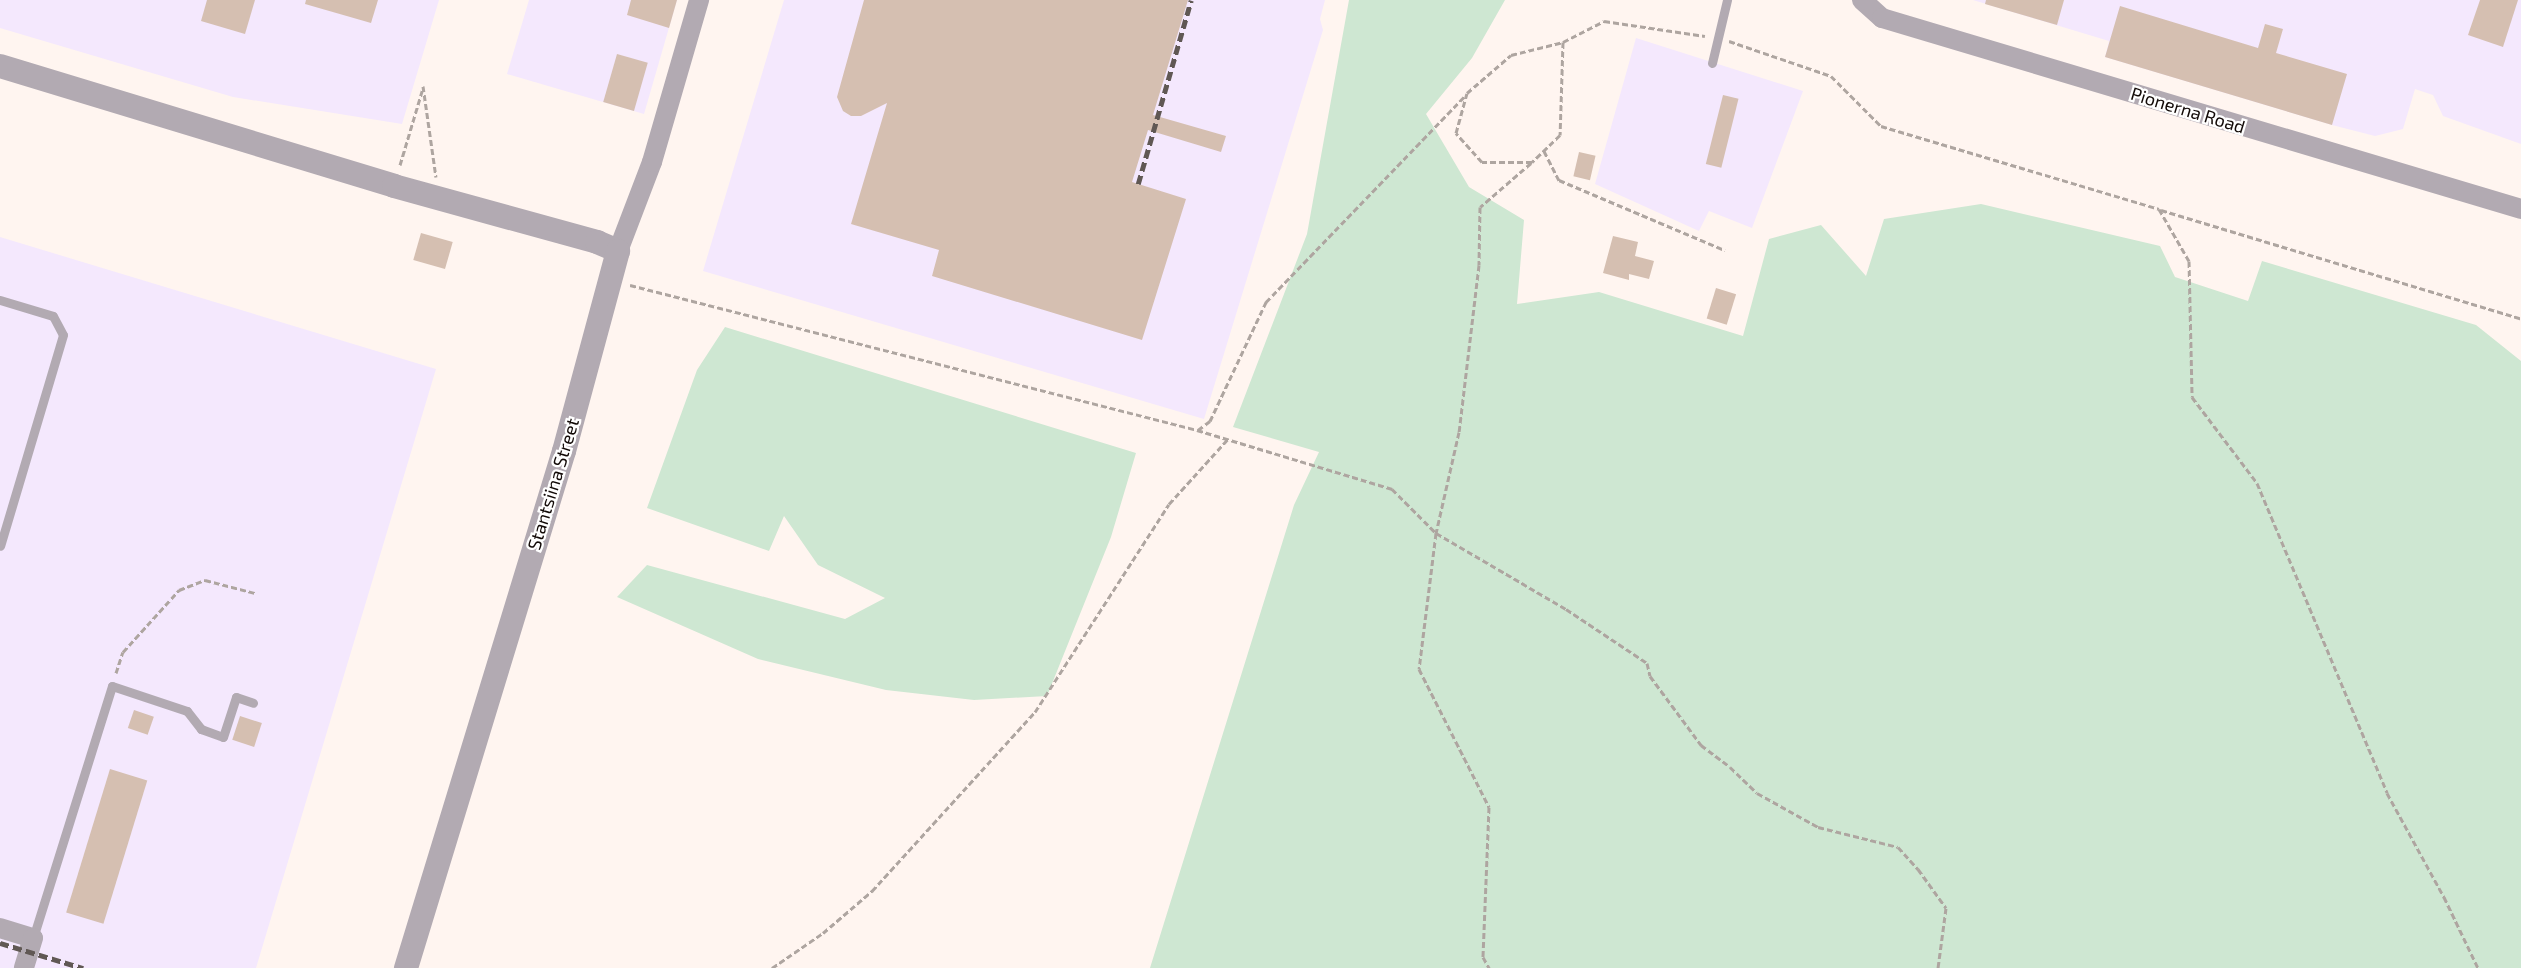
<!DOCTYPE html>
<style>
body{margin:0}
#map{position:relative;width:2521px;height:968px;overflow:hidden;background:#fff5f0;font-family:"Exo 2",sans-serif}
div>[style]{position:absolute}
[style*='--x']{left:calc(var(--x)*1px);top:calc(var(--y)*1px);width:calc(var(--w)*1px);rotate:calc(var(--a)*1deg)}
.industrial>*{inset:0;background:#f4e8fd}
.green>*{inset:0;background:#cee7d2}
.building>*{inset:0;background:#d5bfb1;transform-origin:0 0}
.path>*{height:3px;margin-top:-1.5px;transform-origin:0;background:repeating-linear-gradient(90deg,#aea5a0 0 6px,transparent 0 9px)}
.service>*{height:9px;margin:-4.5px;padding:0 4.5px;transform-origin:4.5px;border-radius:4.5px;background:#b2aab2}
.minor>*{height:20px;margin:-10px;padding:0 10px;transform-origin:10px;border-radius:10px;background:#b2aab2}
.tertiary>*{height:24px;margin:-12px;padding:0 12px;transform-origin:12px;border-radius:12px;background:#b2aab2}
.rail>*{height:4.5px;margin-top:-2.25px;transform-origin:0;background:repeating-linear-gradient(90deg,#605854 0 9px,transparent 0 13.5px)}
span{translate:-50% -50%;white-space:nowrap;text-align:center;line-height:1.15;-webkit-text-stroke:4.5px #fff;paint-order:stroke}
.street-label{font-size:18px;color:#110906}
</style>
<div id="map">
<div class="industrial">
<i style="clip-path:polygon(0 0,439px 0,402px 124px,233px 97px,0 28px)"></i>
<i style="clip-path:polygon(529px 0,677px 0,644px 114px,507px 74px)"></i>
<i style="clip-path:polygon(784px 0,1325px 0,1320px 19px,1323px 30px,1204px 419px,703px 271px)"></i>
<i style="clip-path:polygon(1973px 0,2521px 0,2521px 144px,2443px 116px,2433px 95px,2415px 89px,2403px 129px,2375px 136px,2332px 125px,2105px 57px,2109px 41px)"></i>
<i style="clip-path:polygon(1636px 38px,1803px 91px,1752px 228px,1709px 211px,1699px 231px,1595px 184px)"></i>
<i style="clip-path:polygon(0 237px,436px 369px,256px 968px,0 968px)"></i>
</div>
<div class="green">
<i style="clip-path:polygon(1349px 0,1505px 0,1472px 58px,1426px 114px,1469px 187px,1524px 220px,1517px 304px,1599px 292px,1743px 336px,1769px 239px,1821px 225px,1866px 276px,1884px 219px,1981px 204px,2160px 246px,2175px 277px,2248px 301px,2262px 261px,2476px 325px,2521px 361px,2521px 968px,1150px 968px,1294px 505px,1319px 452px,1233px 427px,1307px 234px)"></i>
<i style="clip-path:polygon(725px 327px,1136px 453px,1111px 537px,1047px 696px,974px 700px,886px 690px,758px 659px,617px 597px,647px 565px,845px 619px,885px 598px,818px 565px,784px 516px,769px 551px,647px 508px,697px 370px)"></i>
</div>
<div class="building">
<i style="clip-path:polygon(207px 0,255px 0,245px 34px,201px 21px)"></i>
<i style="clip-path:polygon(306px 0,378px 0,371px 23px,305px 4px)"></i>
<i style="clip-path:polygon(631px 0,677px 0,669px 28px,627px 15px)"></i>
<i style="clip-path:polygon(864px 0,1188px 0,1153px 115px,1226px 136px,1221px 152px,1148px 130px,1132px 182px,1186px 199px,1142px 340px,932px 276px,939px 250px,851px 224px,887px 103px,861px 116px,851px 116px,843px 111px,837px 97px)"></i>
<i style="clip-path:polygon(1986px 0,2064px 0,2057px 25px,1985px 4px)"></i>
<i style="clip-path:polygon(2480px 0,2518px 0,2503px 47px,2468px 35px)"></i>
<i style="clip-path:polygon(2120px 6px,2258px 48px,2265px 24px,2283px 29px,2276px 53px,2347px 74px,2332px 125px,2105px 57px)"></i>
<i style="left:617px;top:54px;width:32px;height:50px;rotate:16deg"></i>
<i style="left:1723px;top:95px;width:16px;height:71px;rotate:14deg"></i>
<i style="left:1579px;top:152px;width:17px;height:25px;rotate:13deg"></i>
<i style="left:421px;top:233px;width:33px;height:28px;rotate:16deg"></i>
<i style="clip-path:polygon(1613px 236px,1638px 242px,1635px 256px,1654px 261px,1649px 279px,1629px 274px,1629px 280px,1603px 273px)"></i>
<i style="left:1716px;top:288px;width:21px;height:32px;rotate:17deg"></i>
<i style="left:134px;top:710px;width:21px;height:19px;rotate:19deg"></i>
<i style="left:240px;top:716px;width:23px;height:25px;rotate:18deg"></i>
<i style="left:110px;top:769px;width:39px;height:150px;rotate:17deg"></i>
</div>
<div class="path">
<i style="--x:1729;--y:41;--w:108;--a:18.9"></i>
<i style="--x:1831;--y:76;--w:71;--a:45"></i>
<i style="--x:1881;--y:126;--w:290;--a:16.6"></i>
<i style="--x:2159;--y:209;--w:60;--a:60"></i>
<i style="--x:2189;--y:261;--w:136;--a:88.7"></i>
<i style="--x:2192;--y:397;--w:108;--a:52.9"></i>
<i style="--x:2257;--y:483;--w:336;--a:67.2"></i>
<i style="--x:2387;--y:793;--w:119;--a:61.3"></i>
<i style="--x:2444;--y:897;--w:79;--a:64.4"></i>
<i style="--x:1563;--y:42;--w:93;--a:91.8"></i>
<i style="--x:1560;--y:135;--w:39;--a:136"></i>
<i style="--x:1532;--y:162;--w:50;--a:180"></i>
<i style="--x:1482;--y:162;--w:39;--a:-132"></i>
<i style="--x:1456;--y:133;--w:41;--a:-74.6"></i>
<i style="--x:1467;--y:93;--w:58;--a:-40.8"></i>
<i style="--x:1511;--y:55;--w:54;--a:-14"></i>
<i style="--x:1563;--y:42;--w:46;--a:-27.1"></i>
<i style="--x:1604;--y:21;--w:102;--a:8.4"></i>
<i style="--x:423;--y:86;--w:92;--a:81.9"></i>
<i style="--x:1544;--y:151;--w:33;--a:63"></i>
<i style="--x:1559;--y:180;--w:180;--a:22.9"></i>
<i style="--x:1531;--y:163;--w:67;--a:139.2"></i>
<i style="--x:1480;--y:207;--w:58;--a:91"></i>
<i style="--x:1479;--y:265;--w:168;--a:96.8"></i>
<i style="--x:1459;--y:432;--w:104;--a:102.8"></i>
<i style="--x:1436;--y:533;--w:151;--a:30.3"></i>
<i style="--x:1566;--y:609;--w:97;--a:33.7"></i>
<i style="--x:1647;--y:663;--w:13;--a:77"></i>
<i style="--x:1650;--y:676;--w:86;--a:53.5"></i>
<i style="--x:1701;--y:745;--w:36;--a:37"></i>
<i style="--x:1730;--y:767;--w:37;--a:44"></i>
<i style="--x:1757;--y:793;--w:70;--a:29.1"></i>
<i style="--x:1818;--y:827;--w:82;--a:14"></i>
<i style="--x:1898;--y:847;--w:30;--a:48"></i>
<i style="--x:1918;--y:869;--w:48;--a:54.3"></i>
<i style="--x:1946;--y:908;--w:61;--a:97.6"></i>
<i style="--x:400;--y:165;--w:80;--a:-73.4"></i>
<i style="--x:2161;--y:210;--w:376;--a:16.8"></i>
<i style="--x:630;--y:285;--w:585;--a:14.34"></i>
<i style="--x:1197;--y:430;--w:204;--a:16.8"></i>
<i style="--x:1392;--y:489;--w:62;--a:45"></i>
<i style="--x:1436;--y:533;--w:137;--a:97.1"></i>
<i style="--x:1419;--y:669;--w:155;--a:63.1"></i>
<i style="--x:1489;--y:807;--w:150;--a:92.3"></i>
<i style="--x:1483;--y:957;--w:13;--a:61"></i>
<i style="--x:1198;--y:430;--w:15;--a:-37"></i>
<i style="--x:1210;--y:421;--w:132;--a:-64.8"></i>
<i style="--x:1266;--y:302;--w:288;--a:-46"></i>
<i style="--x:116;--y:673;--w:22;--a:-72"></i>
<i style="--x:123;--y:652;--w:84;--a:-47.9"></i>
<i style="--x:179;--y:590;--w:28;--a:-21"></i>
<i style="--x:205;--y:580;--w:52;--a:14.6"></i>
<i style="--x:772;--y:968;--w:62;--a:-34.5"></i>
<i style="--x:823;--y:933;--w:65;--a:-40.6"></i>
<i style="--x:872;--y:891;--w:242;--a:-47.7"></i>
<i style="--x:1035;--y:712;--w:247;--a:-57.2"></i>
<i style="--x:1169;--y:504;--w:88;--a:-47.8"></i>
</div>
<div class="service">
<i style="--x:1712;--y:63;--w:65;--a:-76.6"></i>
<i style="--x:0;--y:300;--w:55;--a:16.8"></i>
<i style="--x:53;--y:316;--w:21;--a:62"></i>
<i style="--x:63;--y:335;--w:220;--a:106.6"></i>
<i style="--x:33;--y:938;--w:264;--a:-72.6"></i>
<i style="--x:112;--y:686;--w:79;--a:18.4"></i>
<i style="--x:187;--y:711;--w:23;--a:52"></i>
<i style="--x:201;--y:729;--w:23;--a:20"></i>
<i style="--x:223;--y:737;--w:42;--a:-72"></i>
<i style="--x:236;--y:697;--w:18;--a:19"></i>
</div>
<div class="minor">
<i style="--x:1862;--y:0;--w:27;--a:42"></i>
<i style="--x:1882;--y:18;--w:667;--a:16.64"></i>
<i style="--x:618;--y:251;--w:95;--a:-69.1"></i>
<i style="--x:652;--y:162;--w:169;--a:-73.8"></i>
<i style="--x:0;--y:928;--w:34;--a:17"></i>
<i style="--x:33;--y:938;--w:31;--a:107"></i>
</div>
<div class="tertiary">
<i style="--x:0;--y:66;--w:412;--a:16.9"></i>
<i style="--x:394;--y:186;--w:211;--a:15.4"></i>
<i style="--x:597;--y:242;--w:23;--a:23"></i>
<i style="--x:618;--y:251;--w:207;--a:105.1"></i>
<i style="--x:564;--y:451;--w:541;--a:106.99"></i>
</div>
<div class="rail">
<i style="--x:1138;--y:184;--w:191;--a:-73.9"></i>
<i style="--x:0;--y:943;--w:87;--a:16.8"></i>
</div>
<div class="street-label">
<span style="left:2188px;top:110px;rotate:17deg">Pionerna Road</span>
<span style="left:553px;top:484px;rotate:-73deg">Stantsiina Street</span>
</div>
</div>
